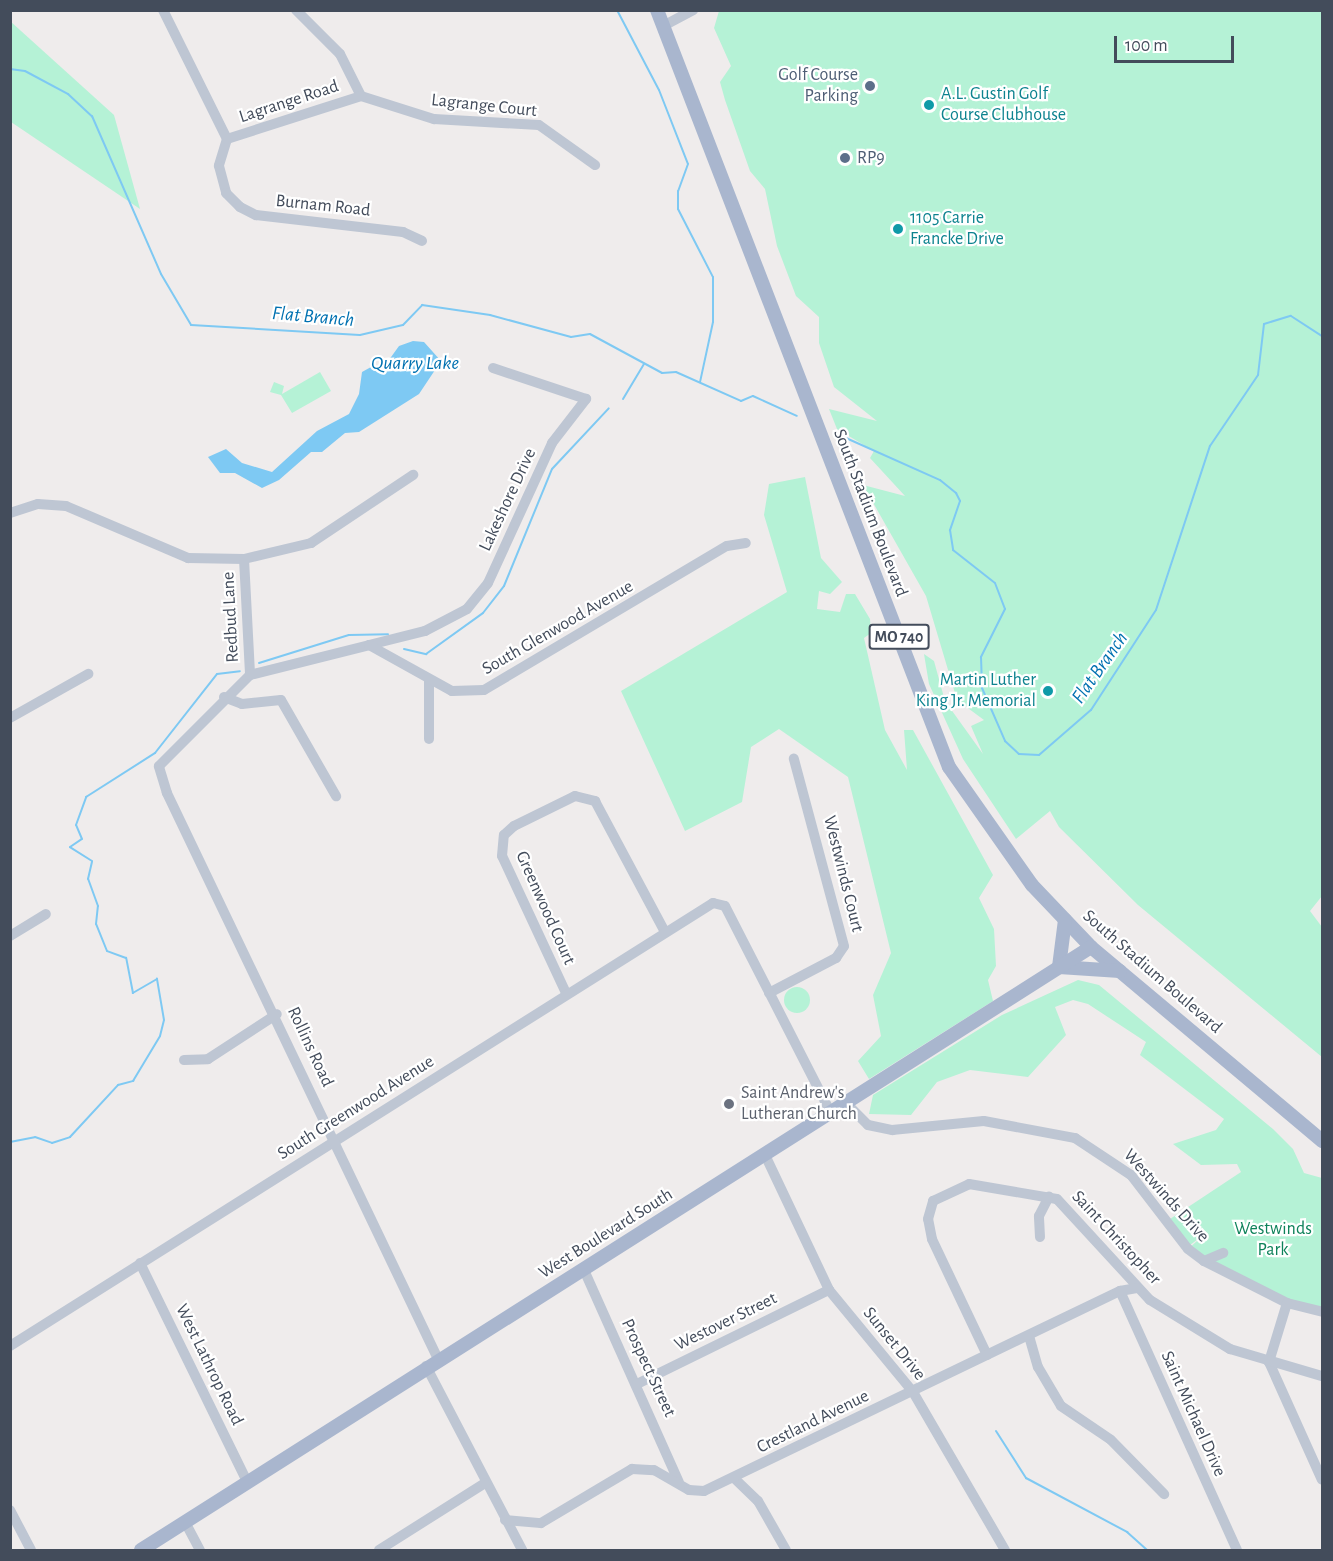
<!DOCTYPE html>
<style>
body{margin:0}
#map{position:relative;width:1333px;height:1561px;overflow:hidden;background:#efecec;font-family:"Alegreya Sans",sans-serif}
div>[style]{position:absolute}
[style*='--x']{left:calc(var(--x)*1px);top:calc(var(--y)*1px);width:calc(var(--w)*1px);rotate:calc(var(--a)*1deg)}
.green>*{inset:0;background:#b5f2d6}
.round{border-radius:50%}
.water>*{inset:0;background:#7ec9f3}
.stream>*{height:2px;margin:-1px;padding:0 1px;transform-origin:1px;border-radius:1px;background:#7ec9f3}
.minor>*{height:10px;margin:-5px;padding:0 5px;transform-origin:5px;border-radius:5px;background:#bec6d3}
.major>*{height:14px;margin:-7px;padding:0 7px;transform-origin:7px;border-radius:7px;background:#a9b6ce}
.dots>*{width:16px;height:16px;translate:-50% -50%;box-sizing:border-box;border:3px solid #fff;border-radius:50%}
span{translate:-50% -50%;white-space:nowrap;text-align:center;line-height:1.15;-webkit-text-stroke:4.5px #fff;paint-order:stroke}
.shield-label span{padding:2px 4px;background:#fff;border:2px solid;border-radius:4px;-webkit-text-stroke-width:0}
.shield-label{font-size:16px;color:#434c5b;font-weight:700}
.service-label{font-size:18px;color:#4e5e75}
.right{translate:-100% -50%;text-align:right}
.left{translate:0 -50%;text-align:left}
.culture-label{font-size:18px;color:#0d838f}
.street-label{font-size:18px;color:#434c5b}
.worship-label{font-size:18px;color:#5b616d}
.park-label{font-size:18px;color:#0e825a}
.water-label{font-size:20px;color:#0071b1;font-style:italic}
.frame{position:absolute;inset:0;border:12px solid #434c5b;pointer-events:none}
.scale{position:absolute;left:1114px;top:36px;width:120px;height:27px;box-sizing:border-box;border:3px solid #434c5b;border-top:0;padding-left:8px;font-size:18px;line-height:21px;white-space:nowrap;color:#434c5b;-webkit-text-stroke:4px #fff;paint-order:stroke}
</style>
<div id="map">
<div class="green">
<i style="clip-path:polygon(719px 11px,1322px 11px,1322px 896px,1310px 911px,1322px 927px,1322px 1057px,1138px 905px,1059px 827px,1050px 811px,1016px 839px,963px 759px,929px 684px,924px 654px,934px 661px,945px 701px,983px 754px,971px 726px,984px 720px,957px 700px,926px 596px,863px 485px,905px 496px,870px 458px,874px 451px,837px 429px,829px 409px,877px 421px,834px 387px,819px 343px,819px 317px,796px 296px,777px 246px,765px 189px,750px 171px,725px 100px,720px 82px,731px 66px,714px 28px)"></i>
<i style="clip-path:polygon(10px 21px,114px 115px,140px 209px,11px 122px)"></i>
<i style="clip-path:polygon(320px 372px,331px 391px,292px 413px,281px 395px,270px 392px,274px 382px,284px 386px,282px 394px)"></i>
<i style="clip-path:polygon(805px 477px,821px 558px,842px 582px,830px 594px,819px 591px,817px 609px,840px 612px,846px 594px,855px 594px,870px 619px,871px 633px,864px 638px,885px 730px,907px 770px,904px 730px,913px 730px,993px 875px,979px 898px,994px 929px,996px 966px,988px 980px,993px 1001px,869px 1079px,858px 1061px,881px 1036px,873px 995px,891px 953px,848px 777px,779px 729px,751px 747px,742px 802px,685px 831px,621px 691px,787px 592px,764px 515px,769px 484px)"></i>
<i style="clip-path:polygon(1078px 980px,1099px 985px,1273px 1129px,1293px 1149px,1304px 1173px,1322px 1178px,1322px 1312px,1287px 1303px,1188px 1249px,1205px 1234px,1190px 1245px,1170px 1219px,1241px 1172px,1237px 1164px,1201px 1165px,1173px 1144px,1216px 1130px,1224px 1119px,1140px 1055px,1146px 1042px,1088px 1004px,1073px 1000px,1055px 1007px,1066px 1035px,1028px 1077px,970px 1070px,937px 1082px,911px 1115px,869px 1114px,873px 1095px,1002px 1015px)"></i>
<i class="round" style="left:784px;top:987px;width:26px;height:26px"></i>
</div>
<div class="water">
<i style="clip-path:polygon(413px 341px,424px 342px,441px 361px,419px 394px,359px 432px,345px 433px,322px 452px,311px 452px,279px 480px,262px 488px,235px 473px,220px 473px,208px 457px,226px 449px,242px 463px,272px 472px,317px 431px,349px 414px,359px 394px,362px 372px,371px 367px,381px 371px,399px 346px)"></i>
</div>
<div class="stream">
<i style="--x:617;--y:10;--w:90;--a:62.3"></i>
<i style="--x:659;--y:90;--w:79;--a:68.6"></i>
<i style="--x:688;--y:164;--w:29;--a:110"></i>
<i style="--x:678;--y:191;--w:18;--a:90"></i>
<i style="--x:678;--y:209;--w:76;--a:62.8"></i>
<i style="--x:713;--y:277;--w:45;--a:90"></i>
<i style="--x:713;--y:322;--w:61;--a:102.2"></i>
<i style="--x:10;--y:69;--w:15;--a:8"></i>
<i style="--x:25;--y:71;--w:49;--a:28.1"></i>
<i style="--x:68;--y:94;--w:33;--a:43"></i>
<i style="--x:92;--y:116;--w:172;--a:66.4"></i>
<i style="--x:161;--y:274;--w:59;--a:59.5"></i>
<i style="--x:191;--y:325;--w:169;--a:3.4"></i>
<i style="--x:360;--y:335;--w:44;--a:-13.1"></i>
<i style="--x:403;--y:325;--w:28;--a:-46"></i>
<i style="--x:422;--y:305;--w:69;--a:8.4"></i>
<i style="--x:490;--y:315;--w:84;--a:15.2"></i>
<i style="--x:571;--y:337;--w:19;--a:-9"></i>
<i style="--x:590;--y:334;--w:82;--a:28.4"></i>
<i style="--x:662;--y:373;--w:14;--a:-4"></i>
<i style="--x:676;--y:372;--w:71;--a:24"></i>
<i style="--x:741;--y:401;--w:13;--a:-23"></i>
<i style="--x:753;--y:396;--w:48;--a:24.4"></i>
<i style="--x:623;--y:399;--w:41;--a:-59"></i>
<i style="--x:837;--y:434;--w:113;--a:24.1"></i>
<i style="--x:940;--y:480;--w:21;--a:39"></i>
<i style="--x:956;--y:493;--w:9;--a:63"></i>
<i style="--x:960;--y:501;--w:31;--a:109"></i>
<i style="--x:950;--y:530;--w:20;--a:81"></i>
<i style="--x:953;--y:550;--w:53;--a:38.2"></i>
<i style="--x:995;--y:583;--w:28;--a:69"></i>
<i style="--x:1005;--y:609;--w:54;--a:116.6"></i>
<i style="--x:981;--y:657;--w:31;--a:88"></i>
<i style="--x:982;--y:688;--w:58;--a:66.5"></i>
<i style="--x:1005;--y:741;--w:19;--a:43"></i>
<i style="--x:1019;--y:754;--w:20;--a:3"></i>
<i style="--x:1039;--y:755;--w:69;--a:-40.9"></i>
<i style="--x:1091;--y:710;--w:119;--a:-57"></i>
<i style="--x:1156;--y:610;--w:173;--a:-71.8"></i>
<i style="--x:1210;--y:446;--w:86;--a:-55.9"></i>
<i style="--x:1258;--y:375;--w:51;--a:-83.3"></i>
<i style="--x:1264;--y:324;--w:28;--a:-17"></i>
<i style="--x:1291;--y:316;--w:37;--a:33"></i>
<i style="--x:404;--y:649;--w:23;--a:13"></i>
<i style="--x:426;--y:654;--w:70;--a:-35.7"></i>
<i style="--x:483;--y:613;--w:34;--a:-52"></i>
<i style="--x:504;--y:586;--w:126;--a:-67.7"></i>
<i style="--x:552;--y:469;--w:83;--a:-46.9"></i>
<i style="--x:259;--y:663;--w:94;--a:-17.3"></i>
<i style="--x:349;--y:635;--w:39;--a:-1"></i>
<i style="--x:10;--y:1142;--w:25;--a:-11"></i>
<i style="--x:35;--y:1137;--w:18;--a:19"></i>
<i style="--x:52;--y:1143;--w:19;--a:-18"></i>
<i style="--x:70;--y:1137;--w:71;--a:-47.3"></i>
<i style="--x:118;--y:1085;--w:16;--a:-15"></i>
<i style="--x:133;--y:1081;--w:52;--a:-59"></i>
<i style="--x:160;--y:1036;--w:16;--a:-76"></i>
<i style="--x:164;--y:1020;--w:42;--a:-99.7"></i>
<i style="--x:157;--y:979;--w:28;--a:150"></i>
<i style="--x:133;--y:993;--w:36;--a:-101"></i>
<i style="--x:126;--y:958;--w:20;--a:-160"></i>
<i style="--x:107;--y:951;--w:29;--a:-112"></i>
<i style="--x:96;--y:924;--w:18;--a:-84"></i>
<i style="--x:98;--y:906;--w:29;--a:-110"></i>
<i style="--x:88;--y:879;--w:18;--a:-77"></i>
<i style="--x:92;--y:861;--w:26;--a:-148"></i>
<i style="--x:70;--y:847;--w:14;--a:-34"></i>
<i style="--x:82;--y:839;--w:15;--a:-113"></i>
<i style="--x:76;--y:825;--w:30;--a:-70"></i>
<i style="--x:86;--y:797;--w:82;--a:-32.5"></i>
<i style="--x:155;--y:753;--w:100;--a:-51.9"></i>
<i style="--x:217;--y:674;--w:23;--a:-7"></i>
<i style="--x:996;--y:1431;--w:56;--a:57.4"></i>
<i style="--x:1026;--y:1478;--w:115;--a:28.1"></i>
<i style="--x:1127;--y:1532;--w:27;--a:42"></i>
</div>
<div class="minor">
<i style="--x:163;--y:10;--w:144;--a:63.6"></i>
<i style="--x:227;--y:139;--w:28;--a:107"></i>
<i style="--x:219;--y:166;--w:28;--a:75"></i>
<i style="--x:226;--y:193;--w:20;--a:45"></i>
<i style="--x:240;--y:207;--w:18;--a:27"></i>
<i style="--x:256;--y:215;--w:148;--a:6.6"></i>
<i style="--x:403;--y:232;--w:21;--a:25"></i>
<i style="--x:296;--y:10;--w:62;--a:45"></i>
<i style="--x:340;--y:54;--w:47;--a:63.4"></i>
<i style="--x:665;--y:25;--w:32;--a:-28"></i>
<i style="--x:361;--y:96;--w:77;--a:17.5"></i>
<i style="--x:434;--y:119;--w:105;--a:3.3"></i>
<i style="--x:539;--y:125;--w:69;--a:35.5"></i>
<i style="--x:227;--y:139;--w:141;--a:-17.8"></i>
<i style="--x:10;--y:513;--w:29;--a:-18"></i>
<i style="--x:38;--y:504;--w:28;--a:4"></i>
<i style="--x:66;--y:506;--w:133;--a:23.1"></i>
<i style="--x:188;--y:558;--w:56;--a:1"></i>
<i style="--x:244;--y:559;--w:69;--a:-13.4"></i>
<i style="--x:311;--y:543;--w:123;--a:-33.7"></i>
<i style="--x:244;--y:559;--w:116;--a:87"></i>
<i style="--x:369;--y:645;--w:58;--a:-14"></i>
<i style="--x:425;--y:631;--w:47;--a:-27.6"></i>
<i style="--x:467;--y:609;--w:33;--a:-51"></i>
<i style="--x:488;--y:583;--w:154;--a:-65.4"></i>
<i style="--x:552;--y:443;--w:56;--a:-52.3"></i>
<i style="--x:586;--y:399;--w:98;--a:-161.6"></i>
<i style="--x:429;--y:680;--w:59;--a:90"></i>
<i style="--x:224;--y:697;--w:19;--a:21"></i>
<i style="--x:242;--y:704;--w:39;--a:-6"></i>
<i style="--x:281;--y:700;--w:111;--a:60.2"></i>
<i style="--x:10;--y:718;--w:90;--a:-29.4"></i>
<i style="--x:10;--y:936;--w:42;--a:-31.4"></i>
<i style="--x:566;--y:993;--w:151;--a:-115"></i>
<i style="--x:502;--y:856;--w:21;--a:-85"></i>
<i style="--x:504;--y:835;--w:13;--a:-42"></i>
<i style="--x:514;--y:826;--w:68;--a:-26.2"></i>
<i style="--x:575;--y:796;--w:21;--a:14"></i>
<i style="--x:595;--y:801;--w:149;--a:61.9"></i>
<i style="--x:769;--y:993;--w:76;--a:-27.6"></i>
<i style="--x:836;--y:958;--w:14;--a:-56"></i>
<i style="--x:844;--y:946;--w:194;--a:-105"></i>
<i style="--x:184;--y:1060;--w:24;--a:-2"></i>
<i style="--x:208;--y:1059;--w:82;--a:-33.1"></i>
<i style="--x:846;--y:1103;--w:31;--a:45"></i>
<i style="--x:868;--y:1125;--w:25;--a:12"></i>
<i style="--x:892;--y:1130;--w:92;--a:-5.6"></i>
<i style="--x:984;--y:1121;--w:93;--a:10.6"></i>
<i style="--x:1075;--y:1138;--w:67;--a:33.5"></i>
<i style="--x:1131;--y:1175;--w:93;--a:52.4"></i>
<i style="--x:1188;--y:1249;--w:20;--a:37"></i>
<i style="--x:1204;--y:1261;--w:93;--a:26.8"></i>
<i style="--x:1287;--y:1303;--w:36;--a:14"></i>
<i style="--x:765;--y:1155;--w:149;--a:64.6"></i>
<i style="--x:829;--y:1290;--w:132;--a:50.5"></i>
<i style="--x:913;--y:1392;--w:183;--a:59.8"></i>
<i style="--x:1040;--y:1237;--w:21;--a:-93"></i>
<i style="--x:1039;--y:1216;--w:22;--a:-63"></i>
<i style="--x:1204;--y:1261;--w:21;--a:-23"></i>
<i style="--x:140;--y:1263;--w:243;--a:63.9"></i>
<i style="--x:584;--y:1270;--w:232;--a:65.9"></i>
<i style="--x:1120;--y:1291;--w:284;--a:65.7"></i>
<i style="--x:1287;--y:1303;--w:62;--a:107"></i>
<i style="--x:1269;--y:1362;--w:129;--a:65.8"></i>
<i style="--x:1029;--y:1336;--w:32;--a:74"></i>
<i style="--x:1038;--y:1367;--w:45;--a:59.5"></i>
<i style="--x:1061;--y:1406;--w:60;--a:34.2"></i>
<i style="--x:1111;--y:1440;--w:76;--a:45.5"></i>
<i style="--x:10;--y:1346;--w:831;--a:-32.22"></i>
<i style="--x:713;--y:903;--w:12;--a:14"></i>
<i style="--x:725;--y:906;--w:233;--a:62.9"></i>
<i style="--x:987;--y:1355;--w:128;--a:-115.4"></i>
<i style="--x:932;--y:1239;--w:20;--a:-101"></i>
<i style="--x:928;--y:1219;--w:19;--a:-74"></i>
<i style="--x:933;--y:1201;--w:40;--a:-25"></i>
<i style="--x:969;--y:1184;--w:89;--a:9.7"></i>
<i style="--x:1057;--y:1199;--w:137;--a:47.4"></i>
<i style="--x:1150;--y:1300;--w:94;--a:31.5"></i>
<i style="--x:1230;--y:1349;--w:96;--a:16.4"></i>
<i style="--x:438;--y:1359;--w:628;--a:-115.59"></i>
<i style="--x:167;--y:793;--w:28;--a:-107"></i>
<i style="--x:159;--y:766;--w:129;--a:-45"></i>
<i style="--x:250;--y:675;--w:123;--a:-14.1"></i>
<i style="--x:369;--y:645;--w:95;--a:29"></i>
<i style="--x:452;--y:691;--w:32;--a:-2"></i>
<i style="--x:484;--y:690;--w:282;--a:-30.7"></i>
<i style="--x:727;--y:546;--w:19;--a:-9"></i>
<i style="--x:426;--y:1366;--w:208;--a:62.4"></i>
<i style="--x:637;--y:1384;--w:214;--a:-26.1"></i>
<i style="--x:734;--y:1478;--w:33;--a:44"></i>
<i style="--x:758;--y:1501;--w:56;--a:60.3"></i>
<i style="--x:10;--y:1510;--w:45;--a:62.3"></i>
<i style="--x:505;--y:1520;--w:36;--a:5"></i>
<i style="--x:541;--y:1523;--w:106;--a:-30.7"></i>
<i style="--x:632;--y:1469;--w:22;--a:3"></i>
<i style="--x:654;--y:1470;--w:40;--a:29.7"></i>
<i style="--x:689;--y:1490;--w:15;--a:4"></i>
<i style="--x:704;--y:1491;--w:462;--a:-25.7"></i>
<i style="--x:1120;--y:1291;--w:17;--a:-10"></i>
<i style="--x:185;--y:1522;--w:32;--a:62"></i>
<i style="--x:379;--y:1550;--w:125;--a:-32.3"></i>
</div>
<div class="major">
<i style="--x:657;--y:10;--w:811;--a:68.91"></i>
<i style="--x:949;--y:767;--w:144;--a:54.9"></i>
<i style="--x:1032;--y:885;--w:86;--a:46.4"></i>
<i style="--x:1091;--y:947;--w:302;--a:40"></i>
<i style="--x:1065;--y:920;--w:47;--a:97.3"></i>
<i style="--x:1059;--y:967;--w:61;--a:3.8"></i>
<i style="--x:141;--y:1550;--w:1125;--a:-32.4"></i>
</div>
<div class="dots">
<i style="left:870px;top:86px;background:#5c6f8a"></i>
<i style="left:929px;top:105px;background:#0f9aa8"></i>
<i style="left:845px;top:158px;background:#5c6f8a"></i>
<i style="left:898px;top:229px;background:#0f9aa8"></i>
<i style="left:1048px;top:691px;background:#0f9aa8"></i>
<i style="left:729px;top:1104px;background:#6b7280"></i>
</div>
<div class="shield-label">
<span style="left:899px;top:637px">MO 740</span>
</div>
<div class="service-label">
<span class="right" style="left:858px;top:86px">Golf Course<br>Parking</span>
<span class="left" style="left:857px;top:158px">RP9</span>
</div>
<div class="culture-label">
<span class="left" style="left:941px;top:105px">A.L. Gustin Golf<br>Course Clubhouse</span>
<span class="left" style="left:910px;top:229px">1105 Carrie<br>Francke Drive</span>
<span class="right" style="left:1036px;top:691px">Martin Luther<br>King Jr. Memorial</span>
</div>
<div class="street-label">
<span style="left:289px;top:102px;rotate:-18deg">Lagrange Road</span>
<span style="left:484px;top:106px;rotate:6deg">Lagrange Court</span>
<span style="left:323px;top:206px;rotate:6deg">Burnam Road</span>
<span style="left:508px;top:500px;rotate:-65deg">Lakeshore Drive</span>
<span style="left:870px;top:513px;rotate:69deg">South Stadium Boulevard</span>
<span style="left:231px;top:617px;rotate:-93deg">Redbud Lane</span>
<span style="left:558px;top:628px;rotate:-30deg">South Glenwood Avenue</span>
<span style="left:843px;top:874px;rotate:76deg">Westwinds Court</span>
<span style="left:545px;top:908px;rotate:66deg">Greenwood Court</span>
<span style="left:1152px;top:972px;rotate:41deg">South Stadium Boulevard</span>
<span style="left:310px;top:1047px;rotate:65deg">Rollins Road</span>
<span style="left:356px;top:1108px;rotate:-32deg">South Greenwood Avenue</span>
<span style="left:1166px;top:1196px;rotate:48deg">Westwinds Drive</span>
<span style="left:606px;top:1234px;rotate:-32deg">West Boulevard South</span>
<span style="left:1116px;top:1238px;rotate:47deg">Saint Christopher</span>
<span style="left:726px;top:1322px;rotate:-26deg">Westover Street</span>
<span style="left:894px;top:1344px;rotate:51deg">Sunset Drive</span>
<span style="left:209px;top:1365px;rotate:64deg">West Lathrop Road</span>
<span style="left:648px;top:1368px;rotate:65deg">Prospect Street</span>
<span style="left:1193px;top:1414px;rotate:66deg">Saint Michael Drive</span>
<span style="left:813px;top:1422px;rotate:-26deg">Crestland Avenue</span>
</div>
<div class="worship-label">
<span class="left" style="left:741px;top:1104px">Saint Andrew's<br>Lutheran Church</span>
</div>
<div class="park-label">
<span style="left:1273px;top:1240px">Westwinds<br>Park</span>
</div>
<div class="water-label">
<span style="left:313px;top:317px;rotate:5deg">Flat Branch</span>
<span style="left:415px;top:363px">Quarry Lake</span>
<span style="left:1100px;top:668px;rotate:-55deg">Flat Branch</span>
</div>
<div class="frame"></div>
<div class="scale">100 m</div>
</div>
